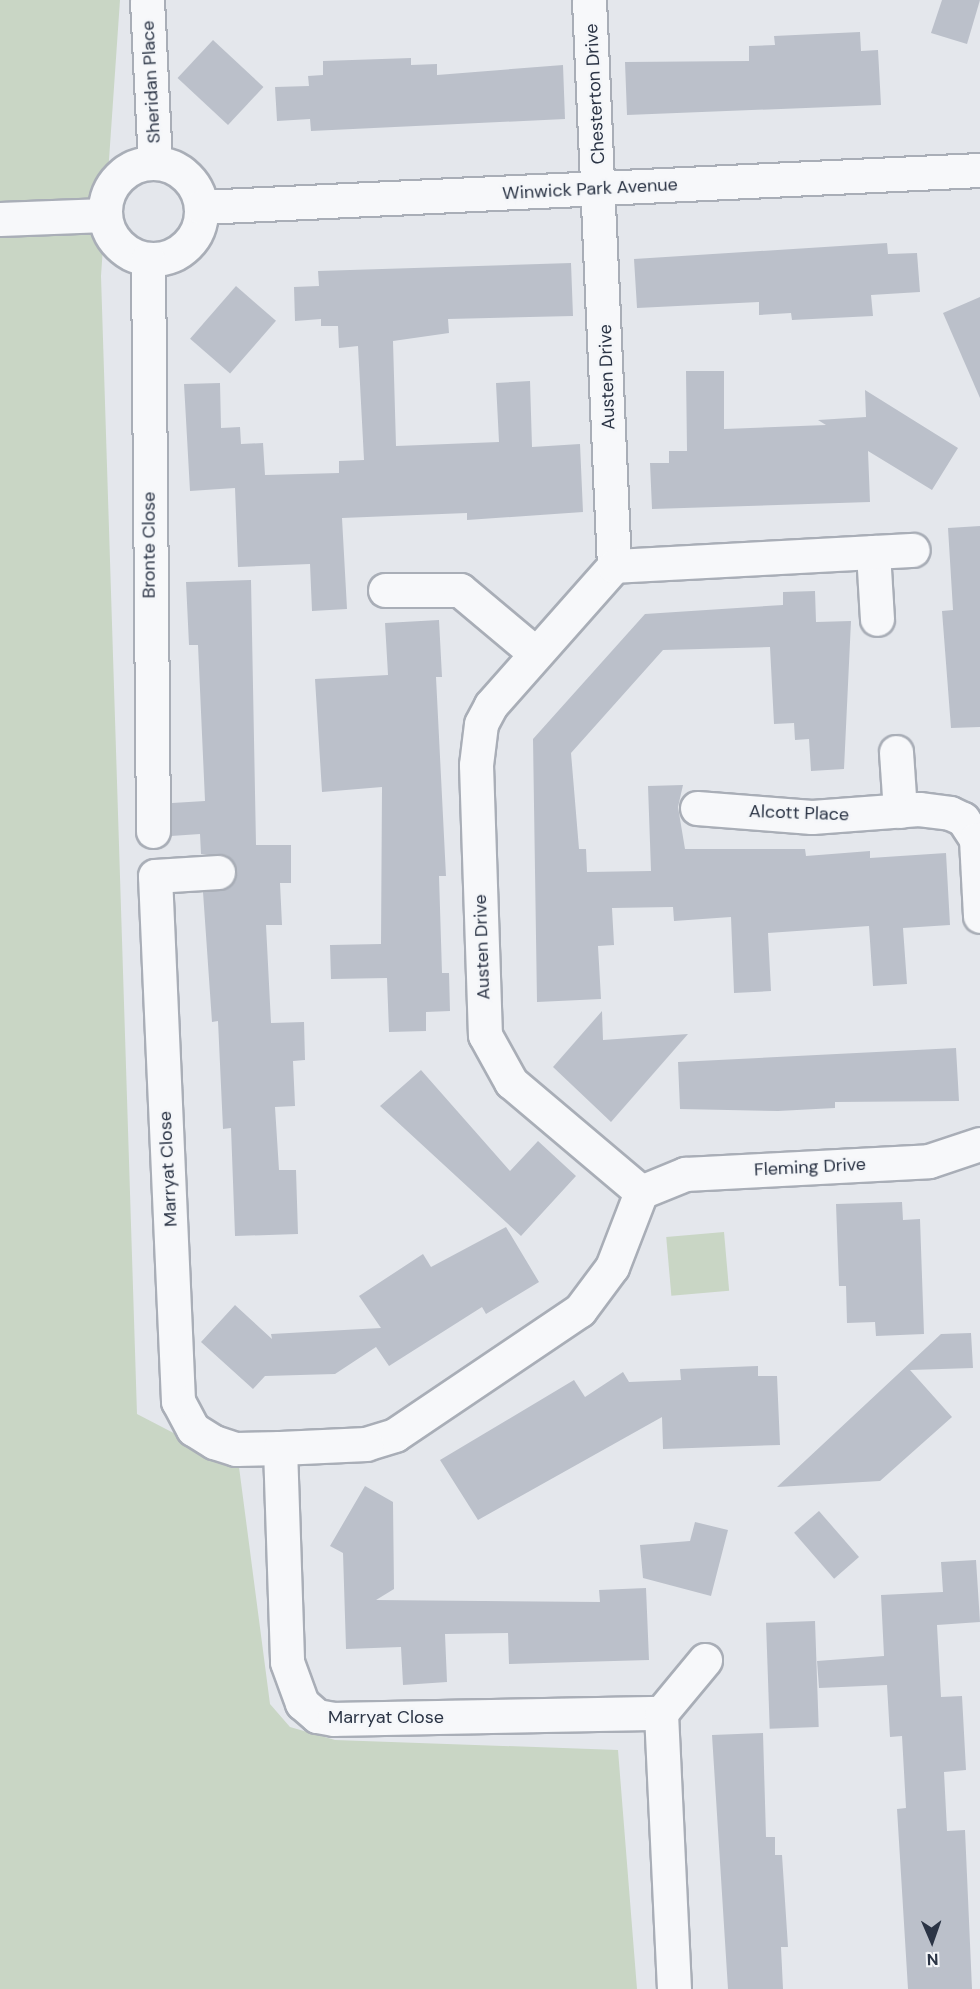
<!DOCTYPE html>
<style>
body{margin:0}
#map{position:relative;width:980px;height:1989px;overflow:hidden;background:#e4e7ec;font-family:"DM Sans",sans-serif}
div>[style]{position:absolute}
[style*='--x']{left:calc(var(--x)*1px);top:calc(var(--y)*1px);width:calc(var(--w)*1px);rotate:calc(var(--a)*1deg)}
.green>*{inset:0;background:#c9d6c5;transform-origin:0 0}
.building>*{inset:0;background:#bbc0ca;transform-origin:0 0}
.roads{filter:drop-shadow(2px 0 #a9aeb7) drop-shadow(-2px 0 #a9aeb7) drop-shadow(0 2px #a9aeb7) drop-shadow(0 -2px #a9aeb7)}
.minor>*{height:33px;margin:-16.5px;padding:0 16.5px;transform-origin:16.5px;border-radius:16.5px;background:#f7f8fa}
.minor>.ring{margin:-16.5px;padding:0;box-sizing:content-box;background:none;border:33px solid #f7f8fa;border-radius:50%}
span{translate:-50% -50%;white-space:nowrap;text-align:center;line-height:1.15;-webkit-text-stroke:4.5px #f4f6f9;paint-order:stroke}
.street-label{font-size:18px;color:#2b3445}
.north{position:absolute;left:902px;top:1911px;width:60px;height:60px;-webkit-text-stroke:4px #f4f6f9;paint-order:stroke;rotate:178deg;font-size:16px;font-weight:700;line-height:24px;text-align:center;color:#2b3445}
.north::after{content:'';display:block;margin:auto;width:21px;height:27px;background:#2b3445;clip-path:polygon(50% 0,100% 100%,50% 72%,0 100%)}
</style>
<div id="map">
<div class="green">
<i style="clip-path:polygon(0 0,120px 0,101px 276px,137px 1414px,239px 1467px,270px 1704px,290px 1727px,335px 1740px,618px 1750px,637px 1989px,0 1989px)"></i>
<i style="left:724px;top:1232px;width:59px;height:58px;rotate:85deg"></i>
</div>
<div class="building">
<i style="clip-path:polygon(942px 0,980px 0,967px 44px,931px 33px)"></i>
<i style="clip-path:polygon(860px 32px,861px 51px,878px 50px,881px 105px,627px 115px,625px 62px,749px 61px,749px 46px,775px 45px,774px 36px)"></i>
<i style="left:213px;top:40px;width:69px;height:52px;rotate:43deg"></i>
<i style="clip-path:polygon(411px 58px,411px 65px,437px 64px,437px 75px,563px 65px,565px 119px,311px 131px,310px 119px,277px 121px,275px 87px,309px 86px,308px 76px,323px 75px,323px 61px)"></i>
<i style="clip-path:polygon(887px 243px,888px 254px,917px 253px,920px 292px,871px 295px,873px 316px,792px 320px,791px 313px,759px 315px,759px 302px,637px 308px,634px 259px)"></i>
<i style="clip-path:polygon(571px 263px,573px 316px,448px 319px,449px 333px,393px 341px,396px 446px,499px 442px,496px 383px,530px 381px,532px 447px,580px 444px,583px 512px,467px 520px,467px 513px,342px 518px,347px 609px,312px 611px,310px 564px,238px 567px,235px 488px,190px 491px,184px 384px,220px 383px,221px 428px,240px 427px,241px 444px,263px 443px,265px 475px,339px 473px,339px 461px,364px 460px,358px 346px,339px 348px,338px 326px,321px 326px,321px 319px,295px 321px,294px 287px,319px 286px,318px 271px)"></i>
<i style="left:236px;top:286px;width:53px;height:70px;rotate:41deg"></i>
<i style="clip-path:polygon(980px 297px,980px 398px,943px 313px)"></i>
<i style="clip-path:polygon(686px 371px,724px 371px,724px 429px,826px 425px,818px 420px,866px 417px,865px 390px,958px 448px,932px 490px,868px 451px,870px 502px,652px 509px,650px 463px,669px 463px,669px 451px,687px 451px)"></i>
<i style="clip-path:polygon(980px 526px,980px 727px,951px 728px,942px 611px,953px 610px,948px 528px)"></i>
<i style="clip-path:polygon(251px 580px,256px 845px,291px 845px,291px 883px,280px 883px,282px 925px,266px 925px,271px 1023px,304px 1022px,305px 1060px,293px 1061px,295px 1106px,275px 1107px,279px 1170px,296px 1170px,298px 1234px,235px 1236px,231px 1128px,223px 1129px,218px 1021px,212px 1022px,203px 892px,228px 888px,237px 870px,226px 855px,201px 854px,200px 834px,171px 836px,172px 803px,205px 801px,198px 645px,189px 645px,186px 582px)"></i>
<i style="clip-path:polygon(815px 591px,816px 622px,851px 621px,844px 769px,811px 771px,809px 739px,795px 740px,794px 723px,774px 724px,770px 647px,663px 650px,571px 753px,579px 849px,586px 849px,587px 872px,651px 871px,648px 786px,683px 785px,678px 807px,685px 849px,805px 849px,806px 856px,870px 851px,870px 858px,946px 853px,950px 925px,903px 928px,907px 984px,873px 986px,869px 926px,768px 933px,771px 991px,734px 993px,731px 917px,674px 921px,673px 907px,612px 908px,614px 945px,598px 946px,601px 999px,537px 1002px,533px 739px,645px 614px,783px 605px,783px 592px)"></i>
<i style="clip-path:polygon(439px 620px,442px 677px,436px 677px,446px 876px,439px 876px,442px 973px,449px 973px,450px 1011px,426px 1012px,426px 1031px,389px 1032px,387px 978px,331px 979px,330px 945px,381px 944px,382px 787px,322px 792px,315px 679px,388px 675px,385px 623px)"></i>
<i style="clip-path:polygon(602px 1011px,603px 1040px,688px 1034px,611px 1122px,553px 1067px)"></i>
<i style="clip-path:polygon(956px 1048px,959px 1101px,835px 1102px,835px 1108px,778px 1111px,680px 1109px,678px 1062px)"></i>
<i style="clip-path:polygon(421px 1070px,510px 1171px,538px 1141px,576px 1176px,521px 1236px,380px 1106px)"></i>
<i style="clip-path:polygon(902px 1202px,903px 1220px,920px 1219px,924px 1334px,876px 1336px,875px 1322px,847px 1323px,846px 1286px,839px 1286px,836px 1204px)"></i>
<i style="clip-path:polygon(506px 1227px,539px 1282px,486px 1314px,482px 1307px,389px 1366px,376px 1347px,335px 1374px,265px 1376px,253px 1389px,201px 1342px,235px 1305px,272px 1339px,271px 1334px,381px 1328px,359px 1296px,423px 1254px,431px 1267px)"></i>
<i style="clip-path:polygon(971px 1333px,973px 1368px,910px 1370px,952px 1417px,880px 1481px,777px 1487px,941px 1334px)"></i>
<i style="clip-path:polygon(758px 1366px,758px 1376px,777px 1376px,780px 1445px,663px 1449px,662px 1417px,478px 1520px,440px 1460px,574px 1380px,585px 1397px,623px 1372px,629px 1382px,681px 1380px,680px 1369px)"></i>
<i style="clip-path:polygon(365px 1486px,393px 1502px,394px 1589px,376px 1600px,600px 1602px,599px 1590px,646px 1588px,649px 1660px,509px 1664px,508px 1633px,445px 1634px,447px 1682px,403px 1685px,401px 1647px,346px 1649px,343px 1553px,330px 1546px)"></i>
<i style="left:819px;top:1511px;width:61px;height:33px;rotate:49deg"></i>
<i style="clip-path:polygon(695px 1522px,728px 1530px,711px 1596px,643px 1578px,640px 1545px,690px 1541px)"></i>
<i style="clip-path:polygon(976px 1560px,980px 1622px,937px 1625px,941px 1697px,962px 1696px,966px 1770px,944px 1772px,947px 1831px,965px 1830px,972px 1989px,908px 1989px,897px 1809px,906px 1808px,902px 1736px,890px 1737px,887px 1685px,819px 1688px,817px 1661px,884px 1656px,881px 1595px,943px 1592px,941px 1562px)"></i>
<i style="left:815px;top:1621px;width:106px;height:49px;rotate:88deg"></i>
<i style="clip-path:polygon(763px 1733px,766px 1837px,775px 1837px,775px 1855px,782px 1855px,788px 1947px,781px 1947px,783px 1989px,728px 1989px,712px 1735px)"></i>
</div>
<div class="roads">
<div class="minor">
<i style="--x:147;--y:0;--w:163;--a:87.2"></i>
<i style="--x:589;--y:0;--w:567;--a:87.47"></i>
<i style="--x:614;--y:566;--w:186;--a:131.5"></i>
<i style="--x:491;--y:705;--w:21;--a:118"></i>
<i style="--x:481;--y:724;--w:41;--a:97"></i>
<i style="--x:476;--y:765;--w:270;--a:88.1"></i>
<i style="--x:485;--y:1035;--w:54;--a:61"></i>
<i style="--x:511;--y:1082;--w:170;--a:40.2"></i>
<i class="ring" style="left:105px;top:163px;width:63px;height:63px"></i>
<i style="--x:201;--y:207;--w:780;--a:-2.72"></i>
<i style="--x:0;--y:219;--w:105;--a:-2.2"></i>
<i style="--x:148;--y:259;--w:572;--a:89.5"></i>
<i style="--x:873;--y:552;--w:67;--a:86.6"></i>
<i style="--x:614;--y:566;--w:299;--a:-3.1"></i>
<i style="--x:385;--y:590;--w:75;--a:0"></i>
<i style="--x:460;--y:590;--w:98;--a:40"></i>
<i style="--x:896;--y:752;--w:59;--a:86.1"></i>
<i style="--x:697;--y:808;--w:115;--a:4.5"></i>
<i style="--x:812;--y:817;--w:107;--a:-4.3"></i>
<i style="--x:919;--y:809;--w:31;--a:7"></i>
<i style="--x:950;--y:813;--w:14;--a:25"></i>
<i style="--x:963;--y:819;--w:24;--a:57"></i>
<i style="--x:976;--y:839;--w:77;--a:87"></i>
<i style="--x:218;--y:872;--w:63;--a:176.4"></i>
<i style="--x:155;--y:876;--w:526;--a:87.49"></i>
<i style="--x:178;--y:1401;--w:32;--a:62"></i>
<i style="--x:193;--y:1429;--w:25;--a:32"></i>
<i style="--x:214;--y:1442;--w:23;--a:18"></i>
<i style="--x:236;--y:1449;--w:44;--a:-1.3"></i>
<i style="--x:641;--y:1192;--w:80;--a:111.1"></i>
<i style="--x:612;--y:1267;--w:54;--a:126.7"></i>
<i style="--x:580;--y:1310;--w:223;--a:146"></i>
<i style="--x:395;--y:1435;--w:30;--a:163"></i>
<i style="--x:366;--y:1444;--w:86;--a:177.3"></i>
<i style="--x:280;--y:1448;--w:214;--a:88.1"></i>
<i style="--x:287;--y:1662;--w:44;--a:69.9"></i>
<i style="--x:302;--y:1703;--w:20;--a:41"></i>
<i style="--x:317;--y:1716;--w:17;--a:10"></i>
<i style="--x:334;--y:1719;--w:327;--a:-1.1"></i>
<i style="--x:641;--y:1192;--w:48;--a:-22.2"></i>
<i style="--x:685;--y:1174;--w:244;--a:-3"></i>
<i style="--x:929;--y:1161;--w:54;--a:-18.4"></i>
<i style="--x:674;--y:1989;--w:276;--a:-92.7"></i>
<i style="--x:661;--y:1713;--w:69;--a:-50.3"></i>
</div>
</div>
<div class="street-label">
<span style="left:151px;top:82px;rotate:-93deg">Sheridan Place</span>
<span style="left:595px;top:94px;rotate:-93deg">Chesterton Drive</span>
<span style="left:590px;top:189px;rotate:-3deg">Winwick Park Avenue</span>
<span style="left:607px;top:377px;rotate:-92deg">Austen Drive</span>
<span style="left:149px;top:545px;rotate:-90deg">Bronte Close</span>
<span style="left:799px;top:813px;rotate:2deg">Alcott Place</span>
<span style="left:482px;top:947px;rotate:-92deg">Austen Drive</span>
<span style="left:810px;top:1167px;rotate:-3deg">Fleming Drive</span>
<span style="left:168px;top:1169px;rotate:-93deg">Marryat Close</span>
<span style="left:386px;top:1717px">Marryat Close</span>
</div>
<div class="north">N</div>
</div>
